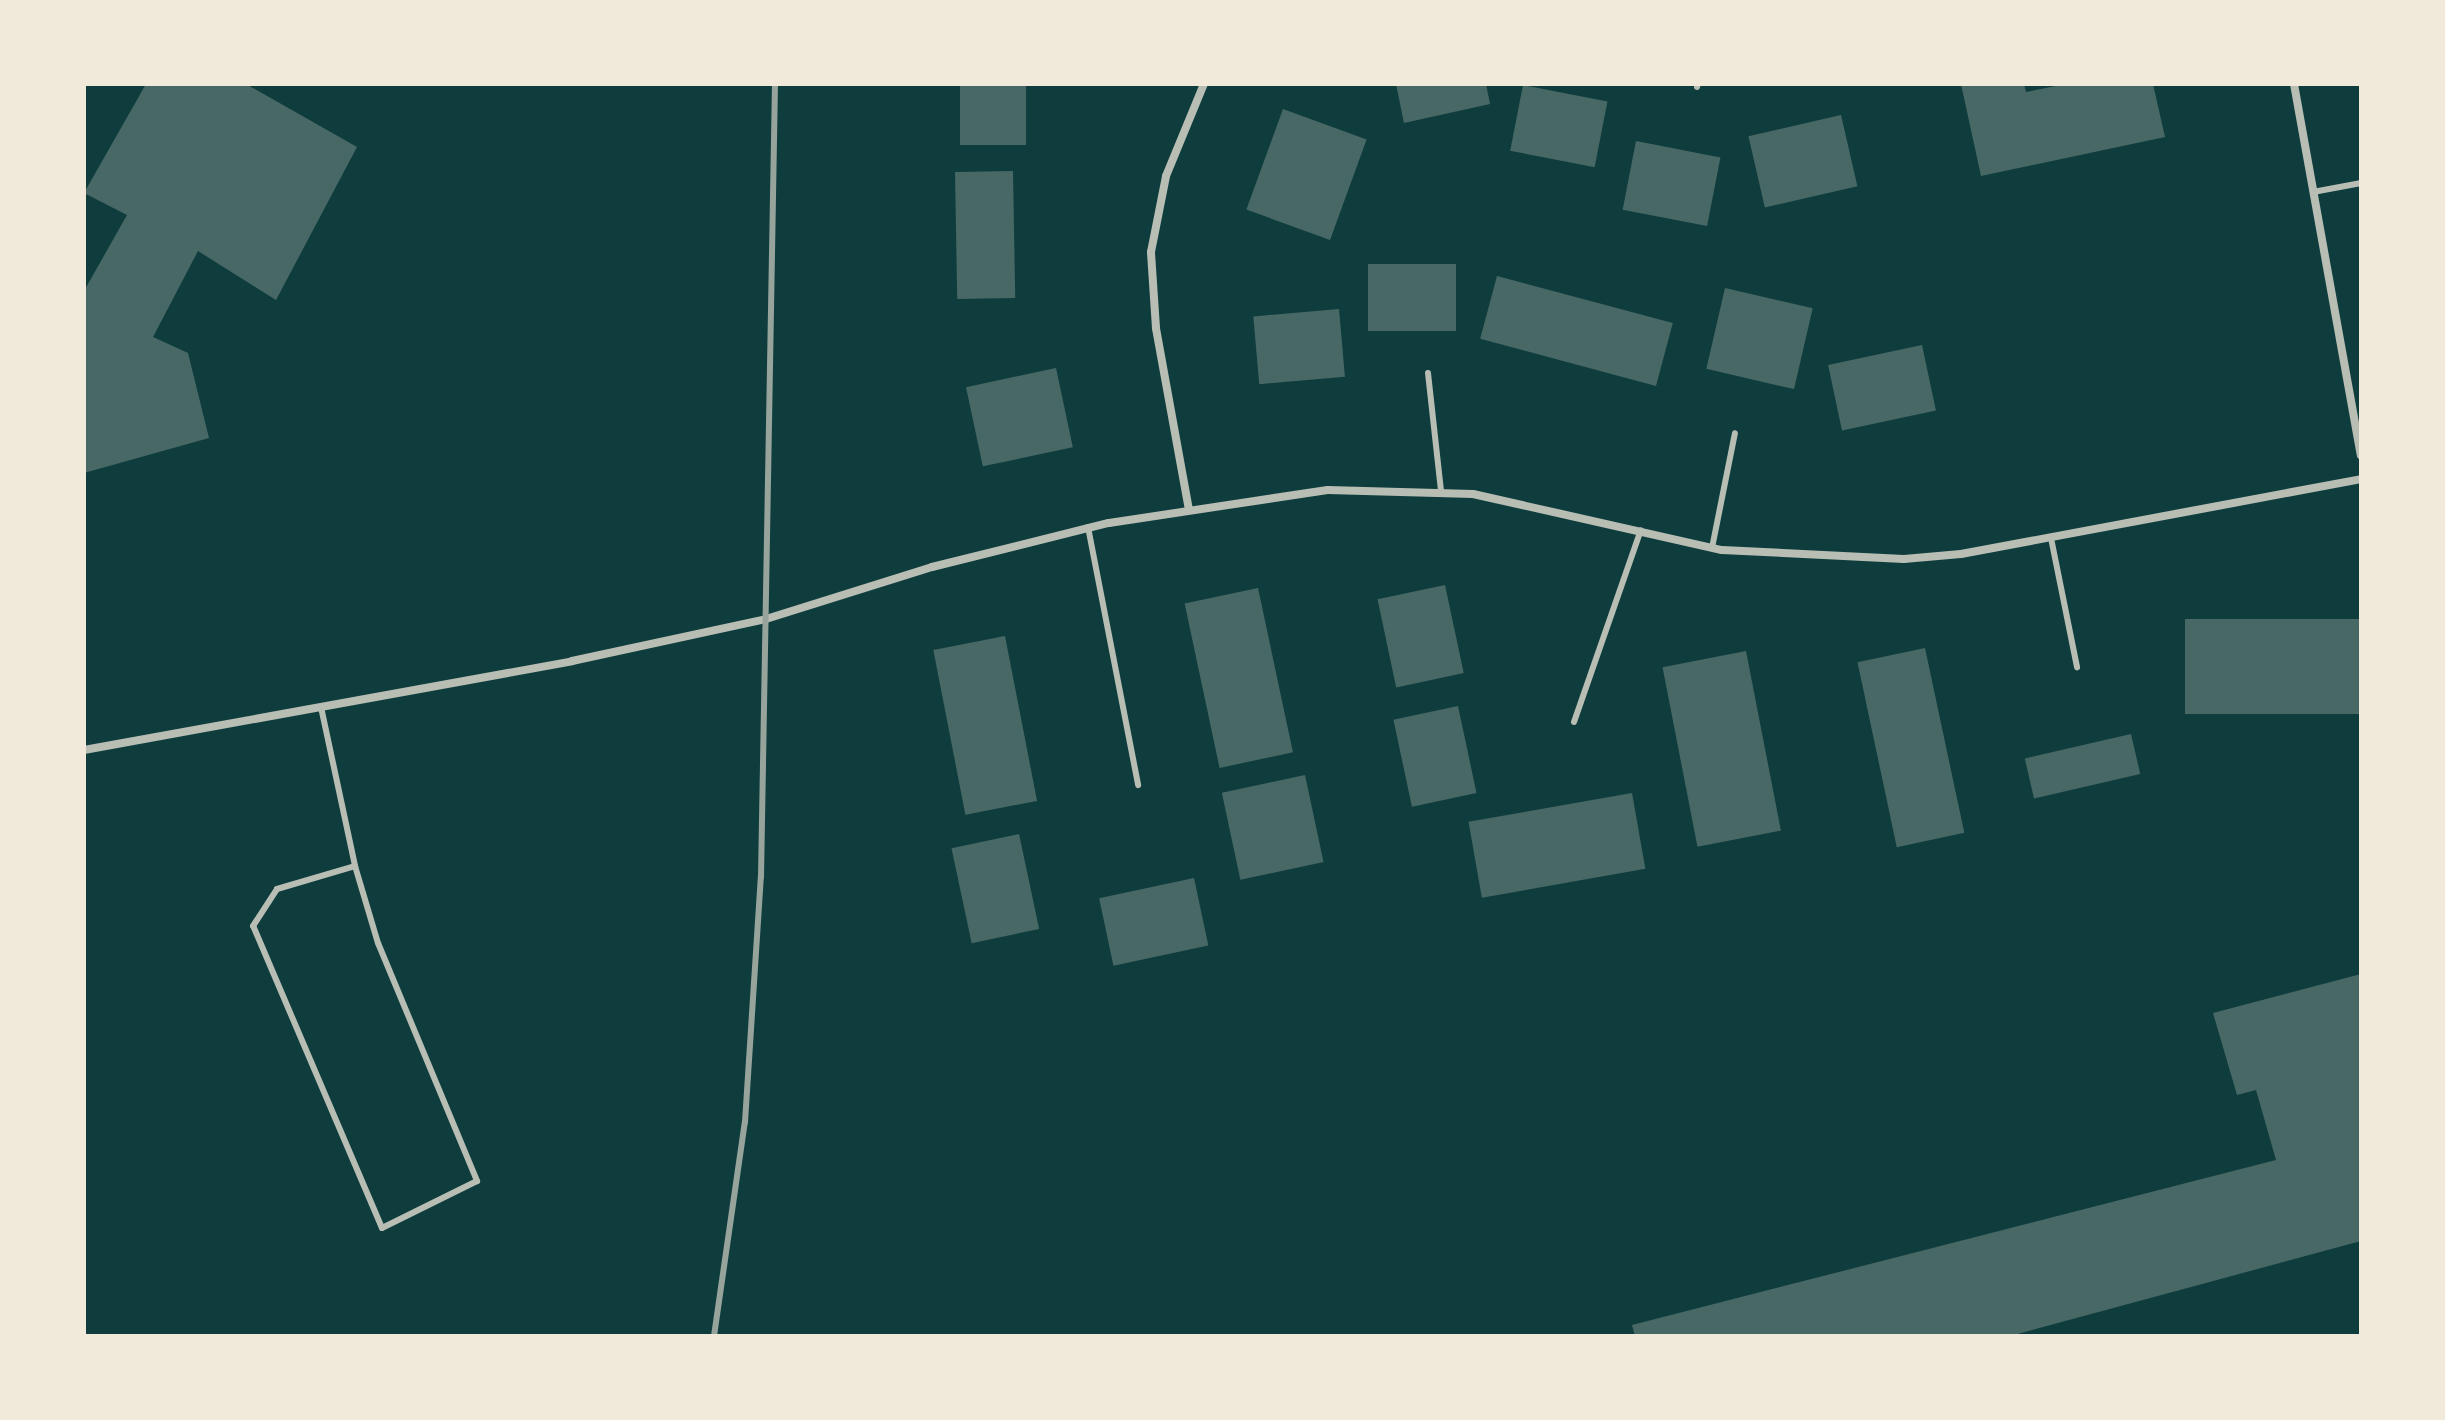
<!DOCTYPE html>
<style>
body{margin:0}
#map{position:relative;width:2445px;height:1420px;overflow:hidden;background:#0f3d3e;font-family:"Fira Sans Condensed",sans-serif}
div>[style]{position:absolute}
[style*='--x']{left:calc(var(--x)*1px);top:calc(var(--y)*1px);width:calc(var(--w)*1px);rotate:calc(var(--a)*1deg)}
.building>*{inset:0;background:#486865;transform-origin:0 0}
.service>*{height:6px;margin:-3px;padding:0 3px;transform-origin:3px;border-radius:3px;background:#b8beb3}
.minor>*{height:8px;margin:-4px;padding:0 4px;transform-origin:4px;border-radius:4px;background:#b8beb3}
.rail>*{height:6px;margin:-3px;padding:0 3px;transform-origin:3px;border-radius:3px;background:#97a49c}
span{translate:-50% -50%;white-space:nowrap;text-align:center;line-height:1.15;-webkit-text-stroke:7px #f1e9da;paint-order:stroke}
.frame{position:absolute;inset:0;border:86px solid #f1e9da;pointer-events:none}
</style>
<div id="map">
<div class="building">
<i style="clip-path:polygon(146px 84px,246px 84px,357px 147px,276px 300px,198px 251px,153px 337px,188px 353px,209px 438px,84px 473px,84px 291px,127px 215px,84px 193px)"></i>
<i style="left:960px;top:84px;width:66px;height:61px"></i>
<i style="clip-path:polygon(1396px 84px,1486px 84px,1490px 104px,1404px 123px)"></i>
<i style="clip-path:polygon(1961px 84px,2024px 84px,2026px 92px,2066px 84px,2153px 84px,2165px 137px,1981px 176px)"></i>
<i style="left:1523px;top:85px;width:86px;height:67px;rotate:11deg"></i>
<i style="left:1283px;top:109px;width:89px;height:107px;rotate:20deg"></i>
<i style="left:1841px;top:115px;width:73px;height:95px;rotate:77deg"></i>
<i style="left:1636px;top:141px;width:86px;height:70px;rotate:11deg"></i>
<i style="left:1013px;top:171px;width:127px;height:58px;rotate:89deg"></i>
<i style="left:1368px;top:264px;width:88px;height:67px"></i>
<i style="left:1497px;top:276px;width:182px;height:65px;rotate:15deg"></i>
<i style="left:1725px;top:288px;width:90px;height:83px;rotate:13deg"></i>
<i style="left:1339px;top:309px;width:68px;height:86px;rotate:85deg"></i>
<i style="left:1922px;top:345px;width:67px;height:96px;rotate:78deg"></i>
<i style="left:1056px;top:368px;width:81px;height:92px;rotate:78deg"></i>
<i style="left:1445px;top:585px;width:90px;height:69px;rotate:78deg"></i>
<i style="left:1258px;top:588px;width:168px;height:75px;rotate:78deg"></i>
<i style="left:2361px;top:619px;width:95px;height:176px;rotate:90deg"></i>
<i style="left:1005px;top:636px;width:168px;height:73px;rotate:79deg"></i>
<i style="left:1925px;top:648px;width:189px;height:69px;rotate:78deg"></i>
<i style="left:1746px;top:651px;width:183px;height:85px;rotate:79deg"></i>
<i style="left:1458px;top:706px;width:89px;height:66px;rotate:78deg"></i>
<i style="left:2131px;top:734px;width:41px;height:109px;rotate:77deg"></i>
<i style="left:1305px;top:775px;width:89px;height:85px;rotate:78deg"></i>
<i style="left:1632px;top:793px;width:77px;height:166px;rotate:80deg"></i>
<i style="left:1019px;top:834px;width:97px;height:69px;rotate:78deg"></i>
<i style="left:1194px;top:878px;width:69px;height:97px;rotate:78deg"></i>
<i style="clip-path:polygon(2361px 974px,2361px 1241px,2010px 1336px,1635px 1336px,1632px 1325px,2276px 1160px,2256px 1090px,2237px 1095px,2213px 1013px)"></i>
</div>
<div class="service">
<i style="--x:1697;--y:87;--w:3;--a:-72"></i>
<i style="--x:2313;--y:192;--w:49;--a:-10.6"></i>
<i style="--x:1428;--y:373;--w:118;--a:83.7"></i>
<i style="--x:1088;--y:527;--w:263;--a:79"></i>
<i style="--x:2051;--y:538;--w:132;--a:78.6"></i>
<i style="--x:1712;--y:548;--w:117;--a:-78.7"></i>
<i style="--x:321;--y:707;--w:163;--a:77.9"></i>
<i style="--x:355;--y:866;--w:80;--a:73.4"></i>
<i style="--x:378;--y:943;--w:258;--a:67.4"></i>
<i style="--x:477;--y:1181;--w:106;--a:153.7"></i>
<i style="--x:382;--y:1228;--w:328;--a:-113.1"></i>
<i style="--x:253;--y:926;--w:44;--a:-57"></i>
<i style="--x:277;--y:889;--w:81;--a:-16.4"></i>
<i style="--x:1574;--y:722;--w:203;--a:-70.8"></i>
</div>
<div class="minor">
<i style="--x:2294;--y:84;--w:377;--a:79.8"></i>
<i style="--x:1189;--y:510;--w:185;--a:-100.3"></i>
<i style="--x:1156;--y:328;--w:76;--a:-93.8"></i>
<i style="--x:1151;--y:252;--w:77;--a:-78.8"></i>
<i style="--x:1166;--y:176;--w:100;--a:-67.6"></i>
<i style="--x:84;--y:750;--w:496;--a:-10.3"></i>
<i style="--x:572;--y:661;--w:198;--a:-12.2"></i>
<i style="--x:766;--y:619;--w:174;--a:-17.4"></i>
<i style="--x:932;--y:567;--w:182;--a:-14"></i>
<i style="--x:1109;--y:523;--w:221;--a:-8.6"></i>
<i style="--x:1328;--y:490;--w:145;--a:1.6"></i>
<i style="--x:1473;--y:494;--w:255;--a:12.7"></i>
<i style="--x:1722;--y:550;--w:182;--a:2.8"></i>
<i style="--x:1904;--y:559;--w:57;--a:-5"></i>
<i style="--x:1961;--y:554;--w:407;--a:-10.6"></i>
</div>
<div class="rail">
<i style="--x:714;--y:1336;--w:216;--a:-81.8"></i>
<i style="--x:745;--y:1122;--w:246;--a:-86.3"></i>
<i style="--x:761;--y:877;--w:793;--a:-88.99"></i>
</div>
<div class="frame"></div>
</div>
